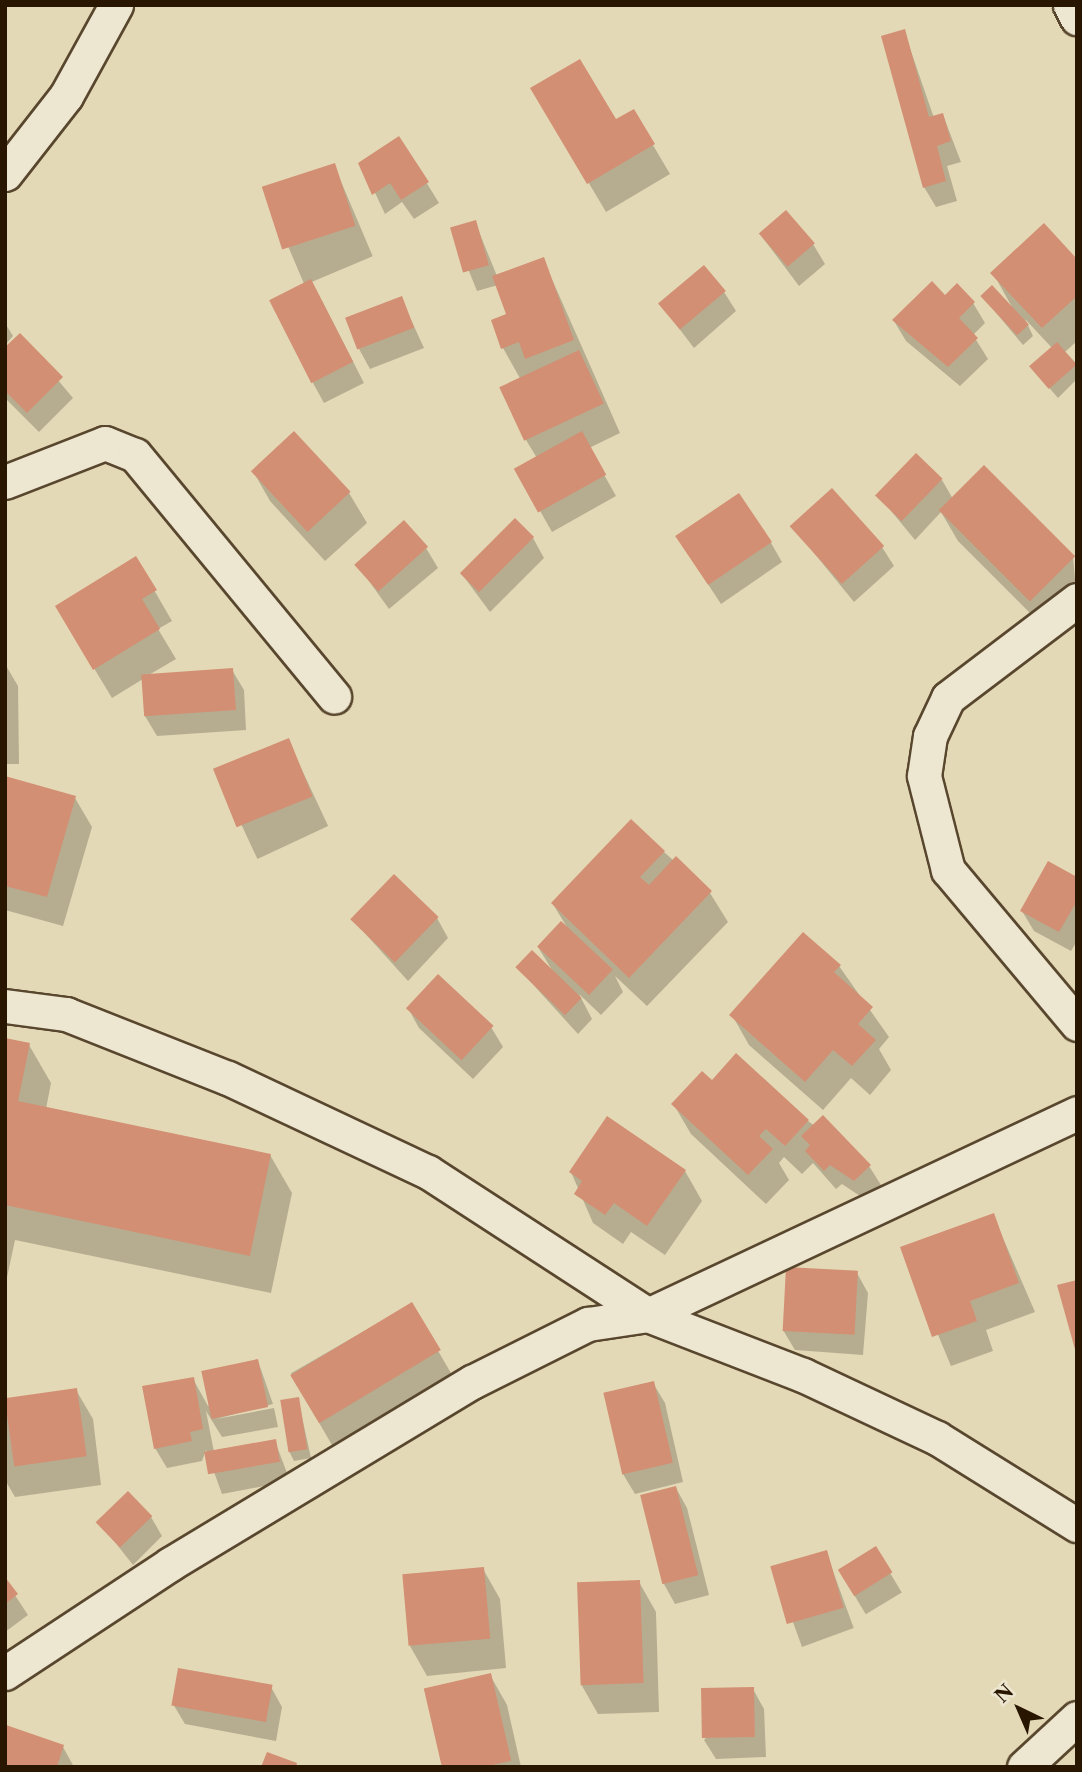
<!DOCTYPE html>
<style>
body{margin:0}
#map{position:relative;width:1082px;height:1772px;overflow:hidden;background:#e4d9b6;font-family:"Libre Caslon Text",serif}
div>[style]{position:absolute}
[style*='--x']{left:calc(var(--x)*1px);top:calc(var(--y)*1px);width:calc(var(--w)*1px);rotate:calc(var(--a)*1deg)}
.shadow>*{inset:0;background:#0003;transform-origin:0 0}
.building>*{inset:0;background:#d28f73;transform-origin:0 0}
.roads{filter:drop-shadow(2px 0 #58472e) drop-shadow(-2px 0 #58472e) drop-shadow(0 2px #58472e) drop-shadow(0 -2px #58472e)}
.minor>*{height:33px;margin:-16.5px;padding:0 16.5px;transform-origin:16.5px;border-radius:16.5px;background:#ede6d0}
span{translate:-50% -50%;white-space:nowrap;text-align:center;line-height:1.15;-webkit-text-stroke:6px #ede6d0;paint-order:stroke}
.frame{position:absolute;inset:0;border:7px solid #291600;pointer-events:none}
.north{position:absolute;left:984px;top:1674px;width:70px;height:70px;-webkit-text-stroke:5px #ede6d0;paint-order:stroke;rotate:316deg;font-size:19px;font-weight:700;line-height:28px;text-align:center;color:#291600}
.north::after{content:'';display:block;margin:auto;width:24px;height:32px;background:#291600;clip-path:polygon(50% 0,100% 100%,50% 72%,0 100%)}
</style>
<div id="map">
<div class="shadow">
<i style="clip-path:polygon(904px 31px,934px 118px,943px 115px,961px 162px,947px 166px,957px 201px,936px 207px,924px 187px)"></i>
<i style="clip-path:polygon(533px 89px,616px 122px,633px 111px,670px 174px,606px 212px)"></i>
<i style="clip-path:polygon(399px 138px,439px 203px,414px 219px,402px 202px,385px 214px,361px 163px)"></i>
<i style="left:334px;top:165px;width:99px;height:74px;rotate:67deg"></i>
<i style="clip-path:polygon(475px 222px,497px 276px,543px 259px,620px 433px,589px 448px,616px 496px,552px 532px,517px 470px,537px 458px,526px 440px,521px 380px,503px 348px,509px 315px,498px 285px,477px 291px,452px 229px)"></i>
<i style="clip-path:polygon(760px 234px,813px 244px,825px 264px,799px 286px)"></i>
<i style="clip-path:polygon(1077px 262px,1077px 341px,1065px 352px,1077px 364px,1077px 379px,1058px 398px,1033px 369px,1053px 349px,1025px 319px,1033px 336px,1023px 345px,982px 296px,1012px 307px,993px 273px)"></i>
<i style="clip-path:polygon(724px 292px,736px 311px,694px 348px,661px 305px)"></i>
<i style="clip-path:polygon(945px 297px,973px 303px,985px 323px,973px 335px,988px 359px,960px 386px,906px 341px,894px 321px)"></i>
<i style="clip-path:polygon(401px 298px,424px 348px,370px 369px,359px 349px)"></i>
<i style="clip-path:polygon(322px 301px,364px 383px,324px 403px,313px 383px)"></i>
<i style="clip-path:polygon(5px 323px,13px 336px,5px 345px)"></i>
<i style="clip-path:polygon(20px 335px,73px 398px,39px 432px,5px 398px,5px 349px)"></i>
<i style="clip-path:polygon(294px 433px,349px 493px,367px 523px,325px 561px,270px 501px,253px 471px)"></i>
<i style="clip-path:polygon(942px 480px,953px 499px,1073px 557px,1077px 600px,1047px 630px,958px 541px,941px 512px,915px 540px,878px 495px)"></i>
<i style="clip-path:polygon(792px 526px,882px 547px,894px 566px,854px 602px)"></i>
<i style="clip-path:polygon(677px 537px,771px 543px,782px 562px,721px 604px)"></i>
<i style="clip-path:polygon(533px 538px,544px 558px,490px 612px,461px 573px)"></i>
<i style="clip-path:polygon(426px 548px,438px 568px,389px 609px,356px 563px)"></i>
<i style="clip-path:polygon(136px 559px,172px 621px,158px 629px,176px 659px,147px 676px,232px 670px,244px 690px,246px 730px,157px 736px,145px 716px,143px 679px,112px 698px,57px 607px)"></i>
<i style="clip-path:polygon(5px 664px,18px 686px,19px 764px,5px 764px)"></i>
<i style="left:288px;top:740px;width:95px;height:78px;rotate:65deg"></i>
<i style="clip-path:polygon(5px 778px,75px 798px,92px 827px,63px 926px,5px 910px)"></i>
<i style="clip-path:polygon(664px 852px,710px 893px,728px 922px,647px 1006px,615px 976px,623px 992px,601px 1015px,579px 994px,592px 1019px,578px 1034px,518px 968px,552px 970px,538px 947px,568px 929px,553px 904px)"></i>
<i style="clip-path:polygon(1077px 879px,1077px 941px,1071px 951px,1034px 931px,1022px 911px)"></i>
<i style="clip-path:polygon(437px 918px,448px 938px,408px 981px,353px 920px)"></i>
<i style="clip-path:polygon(839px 966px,889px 1037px,879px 1049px,891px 1070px,870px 1095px,851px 1078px,823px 1110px,749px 1045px,732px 1015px)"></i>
<i style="clip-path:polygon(408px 1008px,491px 1027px,503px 1047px,473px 1079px,419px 1028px)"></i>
<i style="clip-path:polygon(5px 1040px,29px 1045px,51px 1083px,46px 1109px,270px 1155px,292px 1193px,271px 1293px,15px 1240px,5px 1287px)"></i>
<i style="clip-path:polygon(712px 1082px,808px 1121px,869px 1166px,881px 1185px,866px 1200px,842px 1184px,836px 1189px,813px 1163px,802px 1174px,784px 1157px,779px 1163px,789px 1180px,766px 1204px,691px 1134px,674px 1105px)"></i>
<i style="clip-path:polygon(685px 1171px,702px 1201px,665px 1255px,631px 1232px,623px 1244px,593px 1223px,571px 1172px)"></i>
<i style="clip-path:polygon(993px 1215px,1035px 1312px,986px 1330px,993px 1351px,951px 1366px,902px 1248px)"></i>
<i style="clip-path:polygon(857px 1273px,868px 1293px,863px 1355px,795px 1350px,783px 1330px)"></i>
<i style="left:411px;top:1304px;width:89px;height:139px;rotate:60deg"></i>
<i style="clip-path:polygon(258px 1361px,273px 1404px,216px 1419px,274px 1408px,278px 1427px,222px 1437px,206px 1411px,214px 1452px,275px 1441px,290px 1481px,222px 1494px,206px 1450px,202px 1461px,167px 1468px,155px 1448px,193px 1379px,208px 1406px)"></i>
<i style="clip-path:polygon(653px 1383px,665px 1403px,683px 1482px,635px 1494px,623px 1474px)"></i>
<i style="clip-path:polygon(76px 1390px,93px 1419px,101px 1485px,15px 1497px,5px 1480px,5px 1400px)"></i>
<i style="clip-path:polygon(298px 1399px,311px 1458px,294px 1461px,289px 1451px)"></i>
<i style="clip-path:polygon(676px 1488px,687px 1508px,709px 1595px,675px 1604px,664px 1584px)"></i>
<i style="clip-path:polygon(151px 1517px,162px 1536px,133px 1565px,99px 1522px)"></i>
<i style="left:875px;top:1548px;width:52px;height:42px;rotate:59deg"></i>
<i style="left:826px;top:1552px;width:81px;height:55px;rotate:70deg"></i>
<i style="clip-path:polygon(483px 1569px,500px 1599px,506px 1668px,427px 1676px,410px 1646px)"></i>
<i style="clip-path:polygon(5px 1580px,28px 1615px,5px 1632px)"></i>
<i style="clip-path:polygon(639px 1582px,656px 1612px,659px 1712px,598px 1714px,581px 1684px)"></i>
<i style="clip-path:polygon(490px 1675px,507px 1705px,521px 1767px,443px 1767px)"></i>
<i style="clip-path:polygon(271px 1687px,282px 1707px,276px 1741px,185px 1724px,173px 1704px)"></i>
<i style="clip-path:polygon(753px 1689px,764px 1709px,766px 1757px,716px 1759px,704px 1740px)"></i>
<i style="clip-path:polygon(7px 1727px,63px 1747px,74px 1767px,5px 1767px)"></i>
</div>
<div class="building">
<i style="clip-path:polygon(905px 29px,929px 117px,943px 113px,951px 141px,937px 146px,946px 181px,923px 188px,881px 36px)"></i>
<i style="clip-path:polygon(580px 59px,616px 119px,634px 109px,655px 144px,587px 184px,530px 88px)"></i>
<i style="clip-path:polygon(399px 136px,429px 182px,401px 200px,390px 183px,372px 195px,358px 163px)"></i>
<i style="left:335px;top:163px;width:66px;height:77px;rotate:72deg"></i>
<i style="left:786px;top:210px;width:44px;height:36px;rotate:49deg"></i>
<i style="left:476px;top:220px;width:47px;height:27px;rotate:74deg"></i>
<i style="clip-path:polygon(1044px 223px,1077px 259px,1077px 296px,1042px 328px,990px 273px)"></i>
<i style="clip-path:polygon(544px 257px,574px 340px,525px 359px,519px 342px,501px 349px,491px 320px,506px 314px,492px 276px)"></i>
<i style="left:704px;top:265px;width:34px;height:60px;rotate:50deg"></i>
<i style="left:311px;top:279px;width:93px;height:47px;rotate:63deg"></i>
<i style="clip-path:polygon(932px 281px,945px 295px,957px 283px,975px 302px,959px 318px,978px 338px,948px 367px,892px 320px)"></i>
<i style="left:992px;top:285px;width:54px;height:16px;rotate:47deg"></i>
<i style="left:402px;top:296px;width:34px;height:61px;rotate:69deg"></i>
<i style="clip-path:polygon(20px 333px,63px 377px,27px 413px,5px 391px,5px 347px)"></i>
<i style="left:1057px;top:342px;width:30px;height:37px;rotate:49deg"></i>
<i style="left:579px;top:350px;width:59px;height:88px;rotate:65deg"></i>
<i style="left:294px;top:431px;width:83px;height:59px;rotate:47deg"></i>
<i style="left:582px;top:431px;width:50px;height:78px;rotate:61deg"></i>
<i style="left:916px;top:453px;width:37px;height:59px;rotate:44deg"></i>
<i style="left:984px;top:465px;width:129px;height:64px;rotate:45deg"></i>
<i style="left:832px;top:488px;width:78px;height:57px;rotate:48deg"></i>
<i style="left:739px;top:493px;width:59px;height:77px;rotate:56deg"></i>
<i style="left:515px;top:518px;width:27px;height:78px;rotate:45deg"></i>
<i style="left:404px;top:520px;width:36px;height:67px;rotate:48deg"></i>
<i style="clip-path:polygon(136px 556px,157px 590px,142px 599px,160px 629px,93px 670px,55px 606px)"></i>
<i style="left:233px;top:668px;width:42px;height:92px;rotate:86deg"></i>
<i style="left:289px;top:738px;width:63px;height:82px;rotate:68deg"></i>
<i style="clip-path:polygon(5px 776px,76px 796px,47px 897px,5px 886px)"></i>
<i style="clip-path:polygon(631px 819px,665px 851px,640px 877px,649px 885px,676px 856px,712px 891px,629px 978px,551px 903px)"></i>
<i style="clip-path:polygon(1048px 861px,1077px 877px,1077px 901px,1059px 932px,1020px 911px)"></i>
<i style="left:394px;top:874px;width:62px;height:63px;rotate:44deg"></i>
<i style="left:561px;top:921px;width:71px;height:35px;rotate:43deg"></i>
<i style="clip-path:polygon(803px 932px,841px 965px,834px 972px,873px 1007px,858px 1024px,876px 1040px,852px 1066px,833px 1050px,805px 1082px,729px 1015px)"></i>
<i style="left:532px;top:950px;width:69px;height:24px;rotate:44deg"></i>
<i style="left:438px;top:974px;width:76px;height:47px;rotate:43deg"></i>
<i style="clip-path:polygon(5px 1038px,30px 1043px,18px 1101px,271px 1154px,250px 1256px,5px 1205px)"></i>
<i style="clip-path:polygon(736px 1053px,809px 1120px,785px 1146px,766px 1129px,759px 1136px,773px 1149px,748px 1175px,671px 1104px,702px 1071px,712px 1080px)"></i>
<i style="clip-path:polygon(823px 1115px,871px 1165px,854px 1181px,830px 1165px,824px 1171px,805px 1151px,810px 1145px,801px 1136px)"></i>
<i style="clip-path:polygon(607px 1116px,686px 1170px,647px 1226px,614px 1203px,605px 1215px,574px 1194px,582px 1181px,569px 1172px)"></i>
<i style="clip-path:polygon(994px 1213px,1019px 1283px,970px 1301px,977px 1321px,932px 1337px,900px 1247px)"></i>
<i style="left:786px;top:1267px;width:72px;height:64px;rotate:3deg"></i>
<i style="clip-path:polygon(1077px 1280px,1077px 1353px,1076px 1353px,1057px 1285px)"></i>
<i style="left:412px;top:1302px;width:56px;height:142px;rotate:59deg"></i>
<i style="left:258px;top:1359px;width:49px;height:58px;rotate:78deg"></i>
<i style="clip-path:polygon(194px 1377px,203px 1429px,190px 1432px,192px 1441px,154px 1449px,142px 1386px)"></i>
<i style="left:654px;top:1381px;width:84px;height:52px;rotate:77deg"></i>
<i style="left:77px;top:1388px;width:69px;height:73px;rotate:82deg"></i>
<i style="left:299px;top:1397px;width:53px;height:19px;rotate:81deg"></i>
<i style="left:276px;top:1439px;width:23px;height:73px;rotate:80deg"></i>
<i style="left:676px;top:1486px;width:92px;height:37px;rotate:76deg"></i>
<i style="left:128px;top:1491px;width:35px;height:45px;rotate:46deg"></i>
<i style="left:876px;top:1546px;width:31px;height:45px;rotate:58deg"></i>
<i style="left:827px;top:1550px;width:60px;height:59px;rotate:74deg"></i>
<i style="left:484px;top:1567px;width:72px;height:82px;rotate:85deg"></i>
<i style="clip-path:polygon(5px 1577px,18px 1594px,5px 1604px)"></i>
<i style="left:640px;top:1580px;width:103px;height:63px;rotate:88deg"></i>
<i style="left:178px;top:1668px;width:96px;height:38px;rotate:10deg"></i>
<i style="left:491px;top:1673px;width:90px;height:69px;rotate:77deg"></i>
<i style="left:754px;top:1687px;width:50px;height:53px;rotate:89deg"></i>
<i style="clip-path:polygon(6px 1725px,64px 1745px,57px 1767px,5px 1767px)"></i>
<i style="clip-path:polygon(267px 1752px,297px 1763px,296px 1767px,261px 1767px)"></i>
</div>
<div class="roads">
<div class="minor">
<i style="--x:1070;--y:5;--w:15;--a:62"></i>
<i style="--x:5;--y:174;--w:99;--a:-52"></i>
<i style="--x:66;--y:96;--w:104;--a:-61.2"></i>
<i style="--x:5;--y:482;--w:107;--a:-21.3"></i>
<i style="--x:105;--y:443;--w:32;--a:22"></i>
<i style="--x:135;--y:455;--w:313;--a:50.5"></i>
<i style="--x:1077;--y:600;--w:162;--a:142.8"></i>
<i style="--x:948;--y:698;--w:42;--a:115.3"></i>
<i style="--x:930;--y:736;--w:40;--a:98.5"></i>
<i style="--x:924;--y:776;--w:97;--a:75.7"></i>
<i style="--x:948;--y:870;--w:201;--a:50"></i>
<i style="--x:5;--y:1006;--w:62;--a:7.5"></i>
<i style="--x:66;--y:1014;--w:174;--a:21.6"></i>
<i style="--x:228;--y:1078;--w:221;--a:25.2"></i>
<i style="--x:428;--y:1172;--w:262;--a:33"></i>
<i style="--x:648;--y:1315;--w:166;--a:21.2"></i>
<i style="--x:803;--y:1375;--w:148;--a:25.2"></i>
<i style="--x:937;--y:1438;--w:165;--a:31.9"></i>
<i style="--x:5;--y:1673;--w:198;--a:-33.4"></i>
<i style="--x:170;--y:1564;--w:353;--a:-31.1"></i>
<i style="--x:472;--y:1382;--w:130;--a:-26.6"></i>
<i style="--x:588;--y:1324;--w:61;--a:-8.5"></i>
<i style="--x:648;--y:1315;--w:474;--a:-25.2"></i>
<i style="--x:1024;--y:1767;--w:72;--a:-42.8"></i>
</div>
</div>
<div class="frame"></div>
<div class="north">N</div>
</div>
